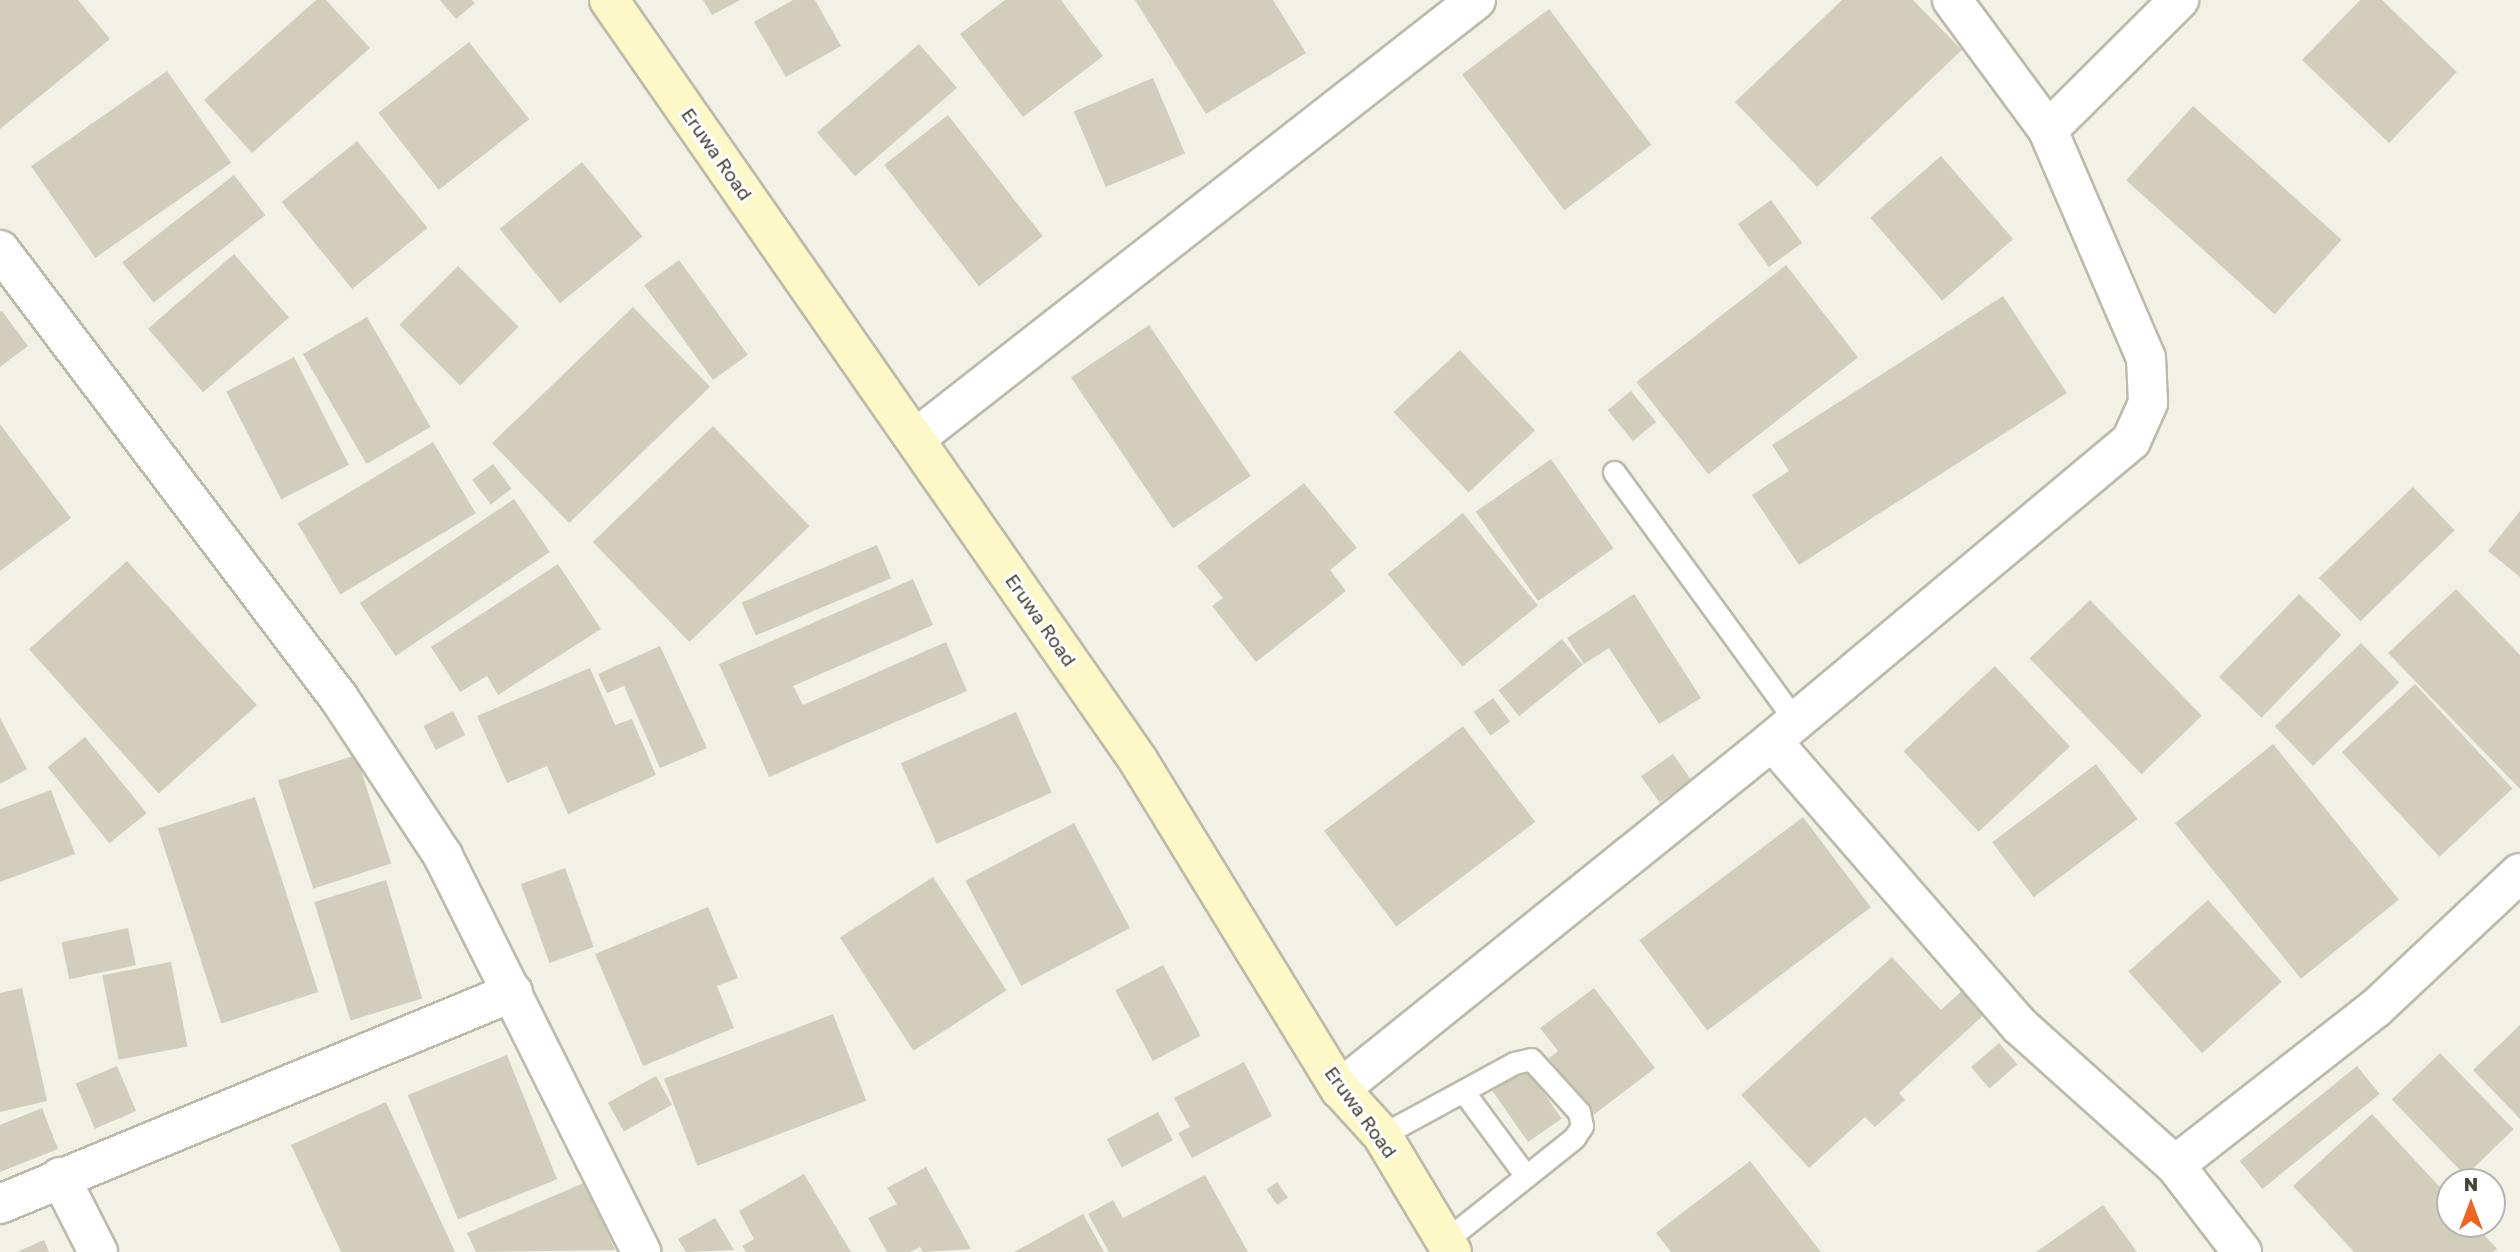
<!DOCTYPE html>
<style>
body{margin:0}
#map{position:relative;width:2520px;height:1252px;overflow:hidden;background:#f2f1e6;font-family:"Golos Text",sans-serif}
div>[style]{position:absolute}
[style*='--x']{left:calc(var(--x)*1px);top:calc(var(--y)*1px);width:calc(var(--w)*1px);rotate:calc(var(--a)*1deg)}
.building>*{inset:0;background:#d3cebc;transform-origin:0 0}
.roads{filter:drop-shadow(2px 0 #bdbaaa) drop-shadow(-2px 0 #bdbaaa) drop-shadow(0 2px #bdbaaa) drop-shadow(0 -2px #bdbaaa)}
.service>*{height:21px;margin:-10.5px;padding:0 10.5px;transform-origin:10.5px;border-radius:10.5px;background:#fff}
.minor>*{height:38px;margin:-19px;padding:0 19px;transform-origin:19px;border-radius:19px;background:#fff}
.secondary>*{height:38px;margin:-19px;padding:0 19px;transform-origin:19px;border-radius:19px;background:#fcf8c7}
span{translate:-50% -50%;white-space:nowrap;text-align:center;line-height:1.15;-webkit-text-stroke:6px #fff;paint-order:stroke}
.street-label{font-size:19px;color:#454236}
.north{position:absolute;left:2436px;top:1168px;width:70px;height:70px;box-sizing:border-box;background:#fff;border:2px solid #b5b3af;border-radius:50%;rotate:0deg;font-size:19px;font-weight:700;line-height:28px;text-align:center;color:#454236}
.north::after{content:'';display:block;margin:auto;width:24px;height:32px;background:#ee6521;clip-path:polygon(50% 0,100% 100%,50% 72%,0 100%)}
</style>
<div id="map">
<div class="building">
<i style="clip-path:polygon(0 0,78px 0,110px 39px,0 129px)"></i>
<i style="clip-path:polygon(316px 0,326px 0,370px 48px,252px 153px,204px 100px)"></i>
<i style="clip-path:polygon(440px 0,472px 0,475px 3px,456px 19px)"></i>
<i style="clip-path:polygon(703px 0,740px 0,712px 15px)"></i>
<i style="clip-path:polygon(793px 0,815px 0,841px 46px,786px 77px,754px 22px)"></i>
<i style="clip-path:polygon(1005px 0,1061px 0,1103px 56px,1023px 117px,960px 34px)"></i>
<i style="clip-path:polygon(1135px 0,1273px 0,1306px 53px,1206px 114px)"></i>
<i style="clip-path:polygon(1842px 0,1913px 0,1962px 50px,1817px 187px,1735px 102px)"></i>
<i style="clip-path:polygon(2360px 0,2382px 0,2457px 72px,2389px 143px,2302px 60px)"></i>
<i style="left:1549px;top:9px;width:170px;height:109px;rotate:53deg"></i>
<i style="left:469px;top:42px;width:98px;height:115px;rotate:52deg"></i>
<i style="left:919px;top:44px;width:58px;height:135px;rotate:49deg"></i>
<i style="left:167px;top:71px;width:112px;height:166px;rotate:55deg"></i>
<i style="left:1153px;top:78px;width:82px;height:86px;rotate:67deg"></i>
<i style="left:2193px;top:106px;width:200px;height:100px;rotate:42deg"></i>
<i style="left:948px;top:115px;width:154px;height:81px;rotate:52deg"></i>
<i style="left:357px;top:141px;width:112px;height:97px;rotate:51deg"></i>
<i style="left:1941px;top:156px;width:110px;height:94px;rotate:49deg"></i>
<i style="left:582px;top:162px;width:96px;height:106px;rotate:51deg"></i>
<i style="left:234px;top:175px;width:51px;height:142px;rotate:52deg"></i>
<i style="left:1771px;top:200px;width:53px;height:41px;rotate:54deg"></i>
<i style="left:234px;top:254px;width:84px;height:114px;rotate:49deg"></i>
<i style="left:679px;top:260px;width:117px;height:43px;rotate:54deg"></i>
<i style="left:1786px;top:265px;width:117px;height:190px;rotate:52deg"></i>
<i style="left:458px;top:266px;width:86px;height:83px;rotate:45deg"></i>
<i style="clip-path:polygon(2003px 296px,2067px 393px,1799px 565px,1752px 495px,1789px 471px,1772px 445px)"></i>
<i style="left:633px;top:307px;width:111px;height:196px;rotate:46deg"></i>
<i style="clip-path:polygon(2px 311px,28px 346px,0 367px,0 312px)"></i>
<i style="left:367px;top:317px;width:127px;height:74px;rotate:60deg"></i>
<i style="left:1149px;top:325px;width:182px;height:94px;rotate:56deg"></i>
<i style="left:1460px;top:350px;width:110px;height:91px;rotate:47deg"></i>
<i style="left:294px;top:357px;width:121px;height:76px;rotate:63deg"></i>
<i style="left:1631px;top:391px;width:40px;height:30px;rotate:51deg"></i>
<i style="clip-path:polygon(0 424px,71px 518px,0 571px)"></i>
<i style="left:713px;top:426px;width:139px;height:167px;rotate:46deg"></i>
<i style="left:433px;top:442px;width:83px;height:158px;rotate:59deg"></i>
<i style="left:1551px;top:459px;width:109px;height:92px;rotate:55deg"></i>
<i style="left:493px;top:464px;width:31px;height:26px;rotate:53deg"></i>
<i style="clip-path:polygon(1304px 483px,1357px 548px,1330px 570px,1346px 591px,1256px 662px,1212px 606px,1223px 598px,1197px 566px)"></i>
<i style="left:2413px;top:487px;width:60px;height:131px;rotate:46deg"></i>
<i style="left:514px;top:499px;width:64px;height:186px;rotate:56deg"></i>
<i style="clip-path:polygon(2520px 511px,2520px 577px,2488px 551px)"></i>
<i style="left:1463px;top:513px;width:119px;height:97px;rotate:51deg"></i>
<i style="left:877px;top:545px;width:36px;height:147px;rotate:67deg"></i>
<i style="left:127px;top:561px;width:194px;height:132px;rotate:48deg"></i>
<i style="clip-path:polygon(558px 564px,601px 629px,498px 695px,487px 676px,460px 692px,431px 647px)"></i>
<i style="clip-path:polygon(913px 579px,933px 625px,793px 686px,803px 705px,946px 642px,967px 691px,769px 777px,719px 664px)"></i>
<i style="clip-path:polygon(2456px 589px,2520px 655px,2520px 789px,2388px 653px)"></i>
<i style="clip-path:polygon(1634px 594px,1701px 698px,1659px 724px,1609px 648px,1584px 664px,1567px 638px)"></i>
<i style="left:2299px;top:594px;width:59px;height:115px;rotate:44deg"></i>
<i style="left:2090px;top:600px;width:161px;height:84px;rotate:46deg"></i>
<i style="left:1562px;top:639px;width:33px;height:82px;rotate:51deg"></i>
<i style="left:2361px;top:643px;width:55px;height:120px;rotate:46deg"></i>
<i style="clip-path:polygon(660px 646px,707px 748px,660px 768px,624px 686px,607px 693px,598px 674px)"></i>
<i style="left:1995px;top:666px;width:110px;height:125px;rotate:47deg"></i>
<i style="clip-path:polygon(590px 668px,615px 725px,632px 719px,656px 775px,568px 814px,547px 766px,507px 783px,477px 716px)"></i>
<i style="left:2415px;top:684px;width:143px;height:100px;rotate:47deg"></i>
<i style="left:1493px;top:698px;width:29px;height:24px;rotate:54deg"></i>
<i style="left:453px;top:711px;width:27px;height:33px;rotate:63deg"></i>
<i style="left:1016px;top:712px;width:88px;height:126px;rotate:66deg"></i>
<i style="clip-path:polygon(0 718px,27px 769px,0 784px)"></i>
<i style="left:1463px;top:726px;width:120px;height:174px;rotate:53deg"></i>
<i style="left:85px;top:737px;width:98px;height:48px;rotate:51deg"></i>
<i style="left:2273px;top:744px;width:200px;height:126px;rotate:51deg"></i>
<i style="left:1673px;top:754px;width:32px;height:39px;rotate:55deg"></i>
<i style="left:356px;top:755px;width:114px;height:82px;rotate:72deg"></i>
<i style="left:2096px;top:764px;width:69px;height:130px;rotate:53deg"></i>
<i style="clip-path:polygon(51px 790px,75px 854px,0 882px,0 809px)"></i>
<i style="left:255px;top:797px;width:205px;height:102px;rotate:72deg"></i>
<i style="left:1803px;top:817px;width:113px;height:205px;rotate:53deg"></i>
<i style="left:1074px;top:823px;width:119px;height:123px;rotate:62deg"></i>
<i style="left:565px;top:868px;width:84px;height:47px;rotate:70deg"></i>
<i style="left:933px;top:877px;width:135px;height:111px;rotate:57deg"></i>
<i style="left:386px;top:880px;width:124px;height:75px;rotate:73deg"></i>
<i style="left:2208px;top:900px;width:110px;height:107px;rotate:48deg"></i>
<i style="clip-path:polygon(708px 907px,738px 978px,717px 986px,734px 1028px,643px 1066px,595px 954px)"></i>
<i style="left:128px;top:928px;width:38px;height:68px;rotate:78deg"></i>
<i style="clip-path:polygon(1892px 957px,1941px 1010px,1967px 986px,1989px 1010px,1899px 1093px,1905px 1100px,1875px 1127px,1865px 1117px,1809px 1168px,1741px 1095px)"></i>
<i style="left:171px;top:962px;width:86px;height:70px;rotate:79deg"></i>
<i style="left:1163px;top:965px;width:80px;height:54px;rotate:62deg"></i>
<i style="clip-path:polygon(22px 988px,47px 1101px,0 1112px,0 993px)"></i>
<i style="clip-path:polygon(1594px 988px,1655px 1068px,1592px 1116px,1549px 1058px,1558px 1051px,1540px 1028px)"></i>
<i style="left:833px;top:1014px;width:93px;height:181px;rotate:69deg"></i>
<i style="clip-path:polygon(2520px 1025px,2520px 1119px,2473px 1070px)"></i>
<i style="left:1999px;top:1043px;width:28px;height:37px;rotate:49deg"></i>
<i style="left:2440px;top:1053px;width:106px;height:67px;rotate:46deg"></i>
<i style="left:507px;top:1055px;width:134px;height:107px;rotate:68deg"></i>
<i style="clip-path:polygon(1244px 1062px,1272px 1116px,1192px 1158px,1178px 1133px,1190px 1127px,1174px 1098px)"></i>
<i style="left:117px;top:1066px;width:49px;height:45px;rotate:67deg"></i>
<i style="left:1525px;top:1066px;width:64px;height:41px;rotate:55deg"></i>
<i style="left:2357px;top:1066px;width:36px;height:151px;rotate:51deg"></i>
<i style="left:656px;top:1076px;width:33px;height:55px;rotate:61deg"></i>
<i style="clip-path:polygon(386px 1102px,455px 1252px,341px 1252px,291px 1145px)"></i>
<i style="clip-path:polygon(42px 1108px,58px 1149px,0 1172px,0 1125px)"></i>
<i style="left:1158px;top:1112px;width:32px;height:58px;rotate:62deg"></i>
<i style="clip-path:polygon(2372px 1114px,2450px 1198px,2450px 1224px,2474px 1224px,2497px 1249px,2493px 1252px,2354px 1252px,2293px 1186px)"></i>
<i style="clip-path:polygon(1750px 1161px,1821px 1252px,1671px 1252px,1656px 1233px)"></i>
<i style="clip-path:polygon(926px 1167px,971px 1249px,923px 1252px,920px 1247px,910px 1252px,887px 1252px,868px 1218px,897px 1204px,887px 1188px)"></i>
<i style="clip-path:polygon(804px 1174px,851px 1252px,746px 1252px,742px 1246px,754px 1239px,739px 1211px)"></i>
<i style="clip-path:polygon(1205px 1175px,1248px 1252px,1109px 1252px,1088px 1214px,1113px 1200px,1123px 1218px)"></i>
<i style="clip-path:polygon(586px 1182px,615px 1250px,476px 1252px,467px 1233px)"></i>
<i style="left:1277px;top:1182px;width:19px;height:13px;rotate:55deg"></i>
<i style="clip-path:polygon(2103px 1205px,2137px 1252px,2036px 1252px)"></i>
<i style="clip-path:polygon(1083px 1214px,1104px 1252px,1014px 1252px)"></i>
<i style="clip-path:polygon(715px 1218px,734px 1250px,686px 1252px,678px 1239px)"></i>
<i style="clip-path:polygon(44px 1240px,49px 1252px,17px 1252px)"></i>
</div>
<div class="roads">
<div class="service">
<i style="--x:1614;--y:472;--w:307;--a:53.9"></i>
<i style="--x:1463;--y:1091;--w:106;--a:53.5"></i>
<i style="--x:1382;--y:1135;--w:150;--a:-28.6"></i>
<i style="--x:1514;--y:1063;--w:17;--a:-13"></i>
<i style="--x:1531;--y:1059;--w:72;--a:47.8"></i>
<i style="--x:1579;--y:1112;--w:14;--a:78"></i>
<i style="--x:1582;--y:1126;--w:14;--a:124"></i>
<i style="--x:1574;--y:1138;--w:164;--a:141.4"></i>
</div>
<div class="minor">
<i style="--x:2048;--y:130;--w:185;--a:-44.8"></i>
<i style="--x:0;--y:250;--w:562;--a:52.89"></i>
<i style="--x:339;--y:698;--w:189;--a:56.6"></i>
<i style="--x:443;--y:856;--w:443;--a:63.4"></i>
<i style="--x:916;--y:438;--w:711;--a:-38.03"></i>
<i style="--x:1772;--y:741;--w:378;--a:49"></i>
<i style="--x:2020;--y:1026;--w:208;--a:41.9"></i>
<i style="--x:2175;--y:1165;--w:110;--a:52.4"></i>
<i style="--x:1340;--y:1089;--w:555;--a:-38.85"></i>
<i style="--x:1772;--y:741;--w:468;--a:-39.9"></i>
<i style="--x:2131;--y:441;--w:42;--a:-65.9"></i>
<i style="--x:2148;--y:403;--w:45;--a:-92.5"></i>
<i style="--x:2146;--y:358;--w:248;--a:-113.3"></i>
<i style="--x:2048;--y:130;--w:162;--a:-126.4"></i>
<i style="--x:2175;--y:1165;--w:255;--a:-38"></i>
<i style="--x:2376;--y:1008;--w:197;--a:-43.2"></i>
<i style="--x:60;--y:1177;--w:84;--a:63.1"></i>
<i style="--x:0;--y:1204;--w:555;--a:-22.45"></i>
</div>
<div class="secondary">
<i style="--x:609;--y:0;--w:926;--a:55.16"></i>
<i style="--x:1138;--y:760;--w:386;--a:58.5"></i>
<i style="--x:1340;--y:1089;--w:62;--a:47.6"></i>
<i style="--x:1382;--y:1135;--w:136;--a:59.1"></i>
</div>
</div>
<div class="street-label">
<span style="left:717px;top:154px;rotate:55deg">Eruwa Road</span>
<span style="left:1041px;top:620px;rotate:55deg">Eruwa Road</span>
<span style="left:1361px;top:1112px;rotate:54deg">Eruwa Road</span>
</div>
<div class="north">N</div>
</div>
